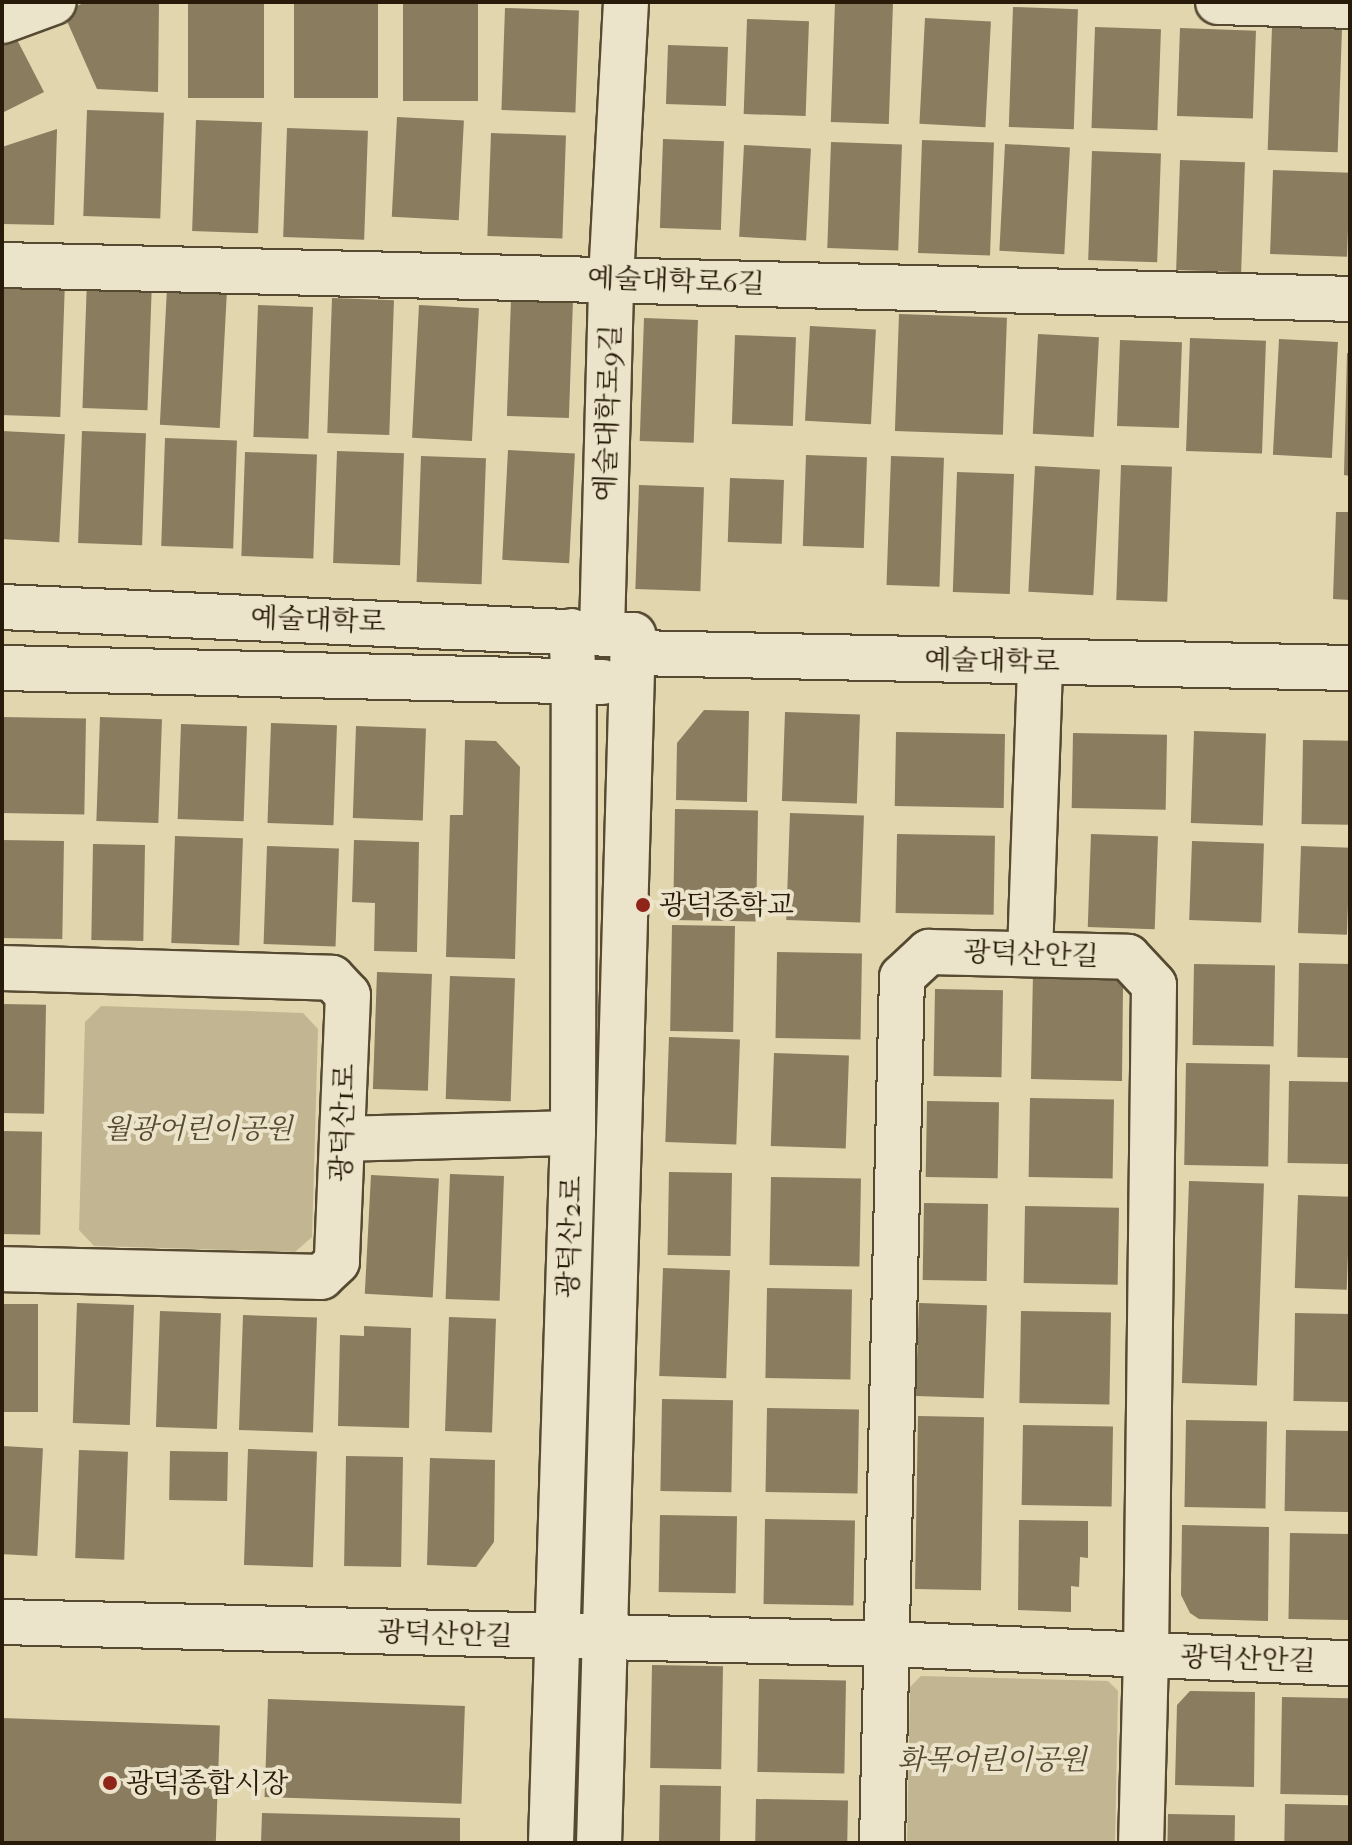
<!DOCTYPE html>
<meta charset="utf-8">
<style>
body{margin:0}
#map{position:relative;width:1352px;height:1845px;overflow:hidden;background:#e2d6ae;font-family:"IM FELL French Canon","Noto Serif KR",serif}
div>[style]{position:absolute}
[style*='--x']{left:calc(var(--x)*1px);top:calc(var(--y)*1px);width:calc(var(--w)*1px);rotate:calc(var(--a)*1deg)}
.green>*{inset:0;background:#c2b692}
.building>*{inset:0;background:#897c5f;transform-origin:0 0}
.roads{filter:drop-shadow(2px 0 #564a32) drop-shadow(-2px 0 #564a32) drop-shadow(0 2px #564a32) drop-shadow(0 -2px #564a32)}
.minor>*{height:44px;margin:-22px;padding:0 22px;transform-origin:22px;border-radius:22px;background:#ece4ca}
.dots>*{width:22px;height:22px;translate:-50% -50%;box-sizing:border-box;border:4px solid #ece4ca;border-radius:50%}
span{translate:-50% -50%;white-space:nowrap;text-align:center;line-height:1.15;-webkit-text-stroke:8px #ece4ca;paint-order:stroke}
.street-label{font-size:28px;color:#281b09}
.poi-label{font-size:28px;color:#281b09}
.left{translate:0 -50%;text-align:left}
.park-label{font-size:28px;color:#564a32;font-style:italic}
.frame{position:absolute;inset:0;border:4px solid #281b09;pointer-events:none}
</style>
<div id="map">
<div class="green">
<i style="clip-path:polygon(101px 1006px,303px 1013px,318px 1029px,312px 1237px,295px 1252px,94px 1246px,79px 1230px,85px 1022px)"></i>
<i style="clip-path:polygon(921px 1676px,1108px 1681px,1118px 1691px,1115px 1843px,907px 1843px,910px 1687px)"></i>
</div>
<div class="building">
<i style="clip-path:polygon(86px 2px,159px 2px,158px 92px,97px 89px,63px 12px)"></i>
<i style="left:188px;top:2px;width:76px;height:96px"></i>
<i style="left:294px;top:2px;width:84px;height:96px"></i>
<i style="left:403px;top:2px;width:75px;height:99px"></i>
<i style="left:835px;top:2px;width:58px;height:120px;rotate:2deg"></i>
<i style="left:1013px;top:7px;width:65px;height:120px;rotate:2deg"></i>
<i style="left:505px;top:8px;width:74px;height:102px;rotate:2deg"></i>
<i style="left:925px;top:18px;width:66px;height:106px;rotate:3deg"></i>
<i style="left:747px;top:19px;width:62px;height:95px;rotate:2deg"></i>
<i style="left:1095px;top:27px;width:66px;height:101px;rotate:2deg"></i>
<i style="left:1272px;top:27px;width:70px;height:123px;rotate:2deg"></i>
<i style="left:1180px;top:28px;width:76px;height:88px;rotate:2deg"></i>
<i style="clip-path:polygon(12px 30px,44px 92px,2px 113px,2px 35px)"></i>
<i style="left:668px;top:45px;width:60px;height:59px;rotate:2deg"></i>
<i style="left:87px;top:110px;width:77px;height:106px;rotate:2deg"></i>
<i style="left:397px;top:117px;width:67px;height:100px;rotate:3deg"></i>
<i style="left:196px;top:120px;width:66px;height:111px;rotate:2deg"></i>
<i style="left:287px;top:128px;width:81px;height:109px;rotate:2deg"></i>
<i style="clip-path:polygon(57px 129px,54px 225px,2px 224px,2px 147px)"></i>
<i style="left:491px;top:133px;width:75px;height:103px;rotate:2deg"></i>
<i style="left:663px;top:139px;width:61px;height:89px;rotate:2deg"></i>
<i style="left:922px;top:140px;width:72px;height:113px;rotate:2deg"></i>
<i style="left:831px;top:142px;width:71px;height:106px;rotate:2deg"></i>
<i style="left:1005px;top:144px;width:65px;height:107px;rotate:3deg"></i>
<i style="left:744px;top:145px;width:67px;height:92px;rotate:3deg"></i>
<i style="left:1092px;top:151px;width:69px;height:109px;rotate:2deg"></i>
<i style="left:1180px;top:160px;width:65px;height:110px;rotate:2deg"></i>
<i style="left:1273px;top:170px;width:77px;height:84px;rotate:2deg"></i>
<i style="left:87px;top:279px;width:65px;height:129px;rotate:2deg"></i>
<i style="left:2px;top:280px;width:63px;height:135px;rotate:2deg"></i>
<i style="left:167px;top:288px;width:60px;height:137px;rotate:3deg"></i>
<i style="left:332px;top:298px;width:62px;height:135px;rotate:2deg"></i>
<i style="left:511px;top:299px;width:62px;height:117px;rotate:2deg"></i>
<i style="left:258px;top:305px;width:55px;height:132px;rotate:2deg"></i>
<i style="left:419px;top:305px;width:60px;height:133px;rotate:3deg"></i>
<i style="left:899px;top:314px;width:108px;height:117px;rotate:2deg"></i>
<i style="left:644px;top:318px;width:54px;height:123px;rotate:2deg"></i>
<i style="left:810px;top:326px;width:66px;height:95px;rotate:3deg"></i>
<i style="left:1038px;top:334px;width:61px;height:100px;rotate:3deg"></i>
<i style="left:735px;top:335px;width:61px;height:89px;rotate:2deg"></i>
<i style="left:1190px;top:338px;width:76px;height:113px;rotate:2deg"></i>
<i style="left:1279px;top:339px;width:59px;height:116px;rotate:3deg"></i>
<i style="left:1120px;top:340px;width:62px;height:86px;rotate:2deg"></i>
<i style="clip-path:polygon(1347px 353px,1350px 353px,1350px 476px,1344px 475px)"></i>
<i style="left:2px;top:431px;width:63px;height:108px;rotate:3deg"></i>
<i style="left:82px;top:431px;width:64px;height:112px;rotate:2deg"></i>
<i style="left:165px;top:438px;width:72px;height:108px;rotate:2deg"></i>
<i style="left:508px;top:450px;width:67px;height:110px;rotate:3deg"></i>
<i style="left:337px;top:451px;width:67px;height:112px;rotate:2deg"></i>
<i style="left:245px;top:452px;width:72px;height:104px;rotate:2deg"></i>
<i style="left:806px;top:455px;width:61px;height:91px;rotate:2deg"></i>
<i style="left:421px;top:456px;width:65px;height:126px;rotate:2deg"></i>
<i style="left:891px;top:456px;width:53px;height:129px;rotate:2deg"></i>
<i style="left:1121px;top:465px;width:51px;height:135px;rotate:2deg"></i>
<i style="left:1035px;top:466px;width:65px;height:126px;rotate:3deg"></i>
<i style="left:957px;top:472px;width:57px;height:120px;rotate:2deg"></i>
<i style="left:730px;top:478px;width:54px;height:64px;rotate:2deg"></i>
<i style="left:639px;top:485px;width:65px;height:104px;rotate:2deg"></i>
<i style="clip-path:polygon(1336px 512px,1350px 512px,1350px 600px,1333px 599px)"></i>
<i style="clip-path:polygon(704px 710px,749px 711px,747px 802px,676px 800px,677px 743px)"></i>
<i style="left:785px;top:712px;width:75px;height:89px;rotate:2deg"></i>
<i style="left:2px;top:717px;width:84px;height:96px;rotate:1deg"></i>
<i style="left:100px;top:717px;width:62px;height:104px;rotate:2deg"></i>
<i style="left:271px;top:723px;width:66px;height:100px;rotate:2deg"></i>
<i style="left:181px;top:724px;width:66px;height:95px;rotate:2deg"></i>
<i style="left:356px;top:726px;width:70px;height:92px;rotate:2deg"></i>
<i style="left:1194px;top:731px;width:72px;height:92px;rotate:2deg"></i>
<i style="left:896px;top:732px;width:109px;height:74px;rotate:1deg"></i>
<i style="left:1073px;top:733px;width:94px;height:75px;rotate:1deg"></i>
<i style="clip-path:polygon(465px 740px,496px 741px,520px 767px,515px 959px,446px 957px,450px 815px,463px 815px)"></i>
<i style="left:1303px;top:740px;width:47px;height:84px;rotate:1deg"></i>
<i style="left:675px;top:809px;width:83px;height:111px;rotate:1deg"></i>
<i style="left:790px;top:813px;width:74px;height:107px;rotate:2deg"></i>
<i style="left:897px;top:834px;width:98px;height:79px;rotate:1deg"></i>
<i style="left:1091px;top:834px;width:67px;height:93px;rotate:2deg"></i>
<i style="left:175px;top:836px;width:68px;height:107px;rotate:2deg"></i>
<i style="left:2px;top:840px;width:62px;height:98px;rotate:1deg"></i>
<i style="clip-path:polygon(354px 840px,419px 842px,417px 952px,374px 951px,375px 903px,352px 902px)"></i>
<i style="left:1192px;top:841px;width:72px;height:79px;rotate:2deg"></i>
<i style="left:93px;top:844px;width:52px;height:96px;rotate:1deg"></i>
<i style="left:267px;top:846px;width:72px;height:98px;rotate:2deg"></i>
<i style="left:1301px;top:846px;width:49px;height:87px;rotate:2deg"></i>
<i style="left:672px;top:925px;width:63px;height:106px;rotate:1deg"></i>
<i style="left:777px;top:952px;width:85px;height:86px;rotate:1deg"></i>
<i style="left:1299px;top:963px;width:51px;height:94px;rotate:1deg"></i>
<i style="left:1194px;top:964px;width:81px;height:81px;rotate:1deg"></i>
<i style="left:377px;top:972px;width:55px;height:117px;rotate:2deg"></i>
<i style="clip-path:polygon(1033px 972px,1110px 973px,1123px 987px,1122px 1081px,1031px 1079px)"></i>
<i style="left:450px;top:976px;width:65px;height:123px;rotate:2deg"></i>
<i style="left:935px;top:989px;width:68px;height:87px;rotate:1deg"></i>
<i style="left:2px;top:1004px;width:44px;height:109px;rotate:1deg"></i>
<i style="left:669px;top:1037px;width:71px;height:105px;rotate:2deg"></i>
<i style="left:774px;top:1053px;width:75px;height:93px;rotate:2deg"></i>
<i style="left:1186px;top:1063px;width:84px;height:102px;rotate:1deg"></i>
<i style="left:1289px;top:1081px;width:61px;height:82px;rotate:1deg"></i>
<i style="left:1030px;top:1098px;width:84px;height:79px;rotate:1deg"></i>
<i style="left:927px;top:1101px;width:72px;height:76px;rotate:1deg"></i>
<i style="left:2px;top:1131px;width:40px;height:103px;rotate:1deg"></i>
<i style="left:669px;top:1172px;width:63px;height:83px;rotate:1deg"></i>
<i style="left:450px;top:1174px;width:54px;height:125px;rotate:2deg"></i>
<i style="left:371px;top:1175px;width:68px;height:119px;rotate:3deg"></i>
<i style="left:771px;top:1177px;width:90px;height:88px;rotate:1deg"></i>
<i style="left:1189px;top:1181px;width:75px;height:202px;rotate:2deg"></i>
<i style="left:1298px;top:1195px;width:52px;height:93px;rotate:2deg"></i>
<i style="left:924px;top:1203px;width:64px;height:77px;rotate:1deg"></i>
<i style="left:1025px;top:1206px;width:94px;height:77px;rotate:1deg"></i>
<i style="left:663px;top:1268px;width:67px;height:108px;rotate:2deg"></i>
<i style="left:767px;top:1288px;width:85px;height:90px;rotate:1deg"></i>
<i style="left:77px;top:1303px;width:57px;height:120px;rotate:2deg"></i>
<i style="left:919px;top:1303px;width:68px;height:93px;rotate:2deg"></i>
<i style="left:2px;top:1304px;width:36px;height:108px"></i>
<i style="left:160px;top:1311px;width:61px;height:116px;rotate:2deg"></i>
<i style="left:1021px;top:1311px;width:90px;height:92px;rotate:1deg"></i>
<i style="left:1295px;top:1313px;width:55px;height:88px;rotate:1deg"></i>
<i style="left:243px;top:1315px;width:74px;height:115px;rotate:2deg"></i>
<i style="left:449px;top:1317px;width:47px;height:114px;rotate:2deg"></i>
<i style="clip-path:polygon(364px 1326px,411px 1328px,409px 1428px,338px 1426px,340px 1335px,364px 1336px)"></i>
<i style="left:662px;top:1399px;width:71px;height:92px;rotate:1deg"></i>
<i style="left:767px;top:1408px;width:92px;height:84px;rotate:1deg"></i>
<i style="left:918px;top:1416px;width:66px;height:173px;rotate:1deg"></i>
<i style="left:1186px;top:1420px;width:81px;height:87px;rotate:1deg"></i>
<i style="left:1023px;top:1425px;width:90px;height:80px;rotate:1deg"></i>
<i style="left:1286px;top:1430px;width:64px;height:81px;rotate:1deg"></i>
<i style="left:2px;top:1446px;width:41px;height:108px;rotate:3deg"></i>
<i style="left:248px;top:1449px;width:69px;height:116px;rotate:2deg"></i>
<i style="left:79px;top:1450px;width:49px;height:108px;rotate:2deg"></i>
<i style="left:170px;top:1451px;width:58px;height:49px;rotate:1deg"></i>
<i style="left:346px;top:1456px;width:57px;height:110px;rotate:1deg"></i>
<i style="clip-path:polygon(430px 1458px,495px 1460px,494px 1542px,476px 1567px,427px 1565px)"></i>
<i style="left:660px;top:1515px;width:77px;height:77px;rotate:1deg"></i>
<i style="left:765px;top:1519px;width:90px;height:85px;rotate:1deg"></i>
<i style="clip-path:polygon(1019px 1520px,1088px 1521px,1088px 1558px,1080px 1557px,1079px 1587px,1071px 1586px,1071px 1612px,1018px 1610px)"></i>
<i style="clip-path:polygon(1182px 1525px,1269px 1527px,1268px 1621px,1199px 1619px,1190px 1613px,1181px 1595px)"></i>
<i style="left:1290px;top:1533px;width:60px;height:86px;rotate:1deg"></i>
<i style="left:652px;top:1665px;width:71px;height:103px;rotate:1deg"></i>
<i style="left:759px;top:1679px;width:87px;height:93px;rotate:1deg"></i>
<i style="clip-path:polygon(1190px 1691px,1255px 1692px,1254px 1787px,1175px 1785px,1177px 1705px)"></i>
<i style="left:1282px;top:1697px;width:68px;height:97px;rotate:1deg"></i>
<i style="left:268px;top:1699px;width:197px;height:98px;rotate:2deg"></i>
<i style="left:2px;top:1718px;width:218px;height:125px;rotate:2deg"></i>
<i style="left:660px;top:1785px;width:61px;height:58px;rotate:1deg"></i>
<i style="left:756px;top:1799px;width:92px;height:44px;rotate:1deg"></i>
<i style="left:1285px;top:1804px;width:65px;height:39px;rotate:1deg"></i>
<i style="clip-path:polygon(262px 1813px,460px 1818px,460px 1843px,261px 1843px)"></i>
<i style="left:1168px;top:1814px;width:67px;height:29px;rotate:1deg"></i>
</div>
<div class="roads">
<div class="minor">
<i style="--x:1218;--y:2;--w:132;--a:1.7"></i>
<i style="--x:2;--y:21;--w:55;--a:-20.1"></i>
<i style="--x:2;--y:265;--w:1348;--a:1.44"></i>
<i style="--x:2;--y:607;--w:632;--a:2.54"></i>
<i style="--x:633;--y:635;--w:1208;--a:91.61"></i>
<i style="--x:602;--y:632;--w:353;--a:-88.5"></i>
<i style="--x:611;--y:279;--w:277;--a:-86.9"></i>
<i style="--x:634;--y:653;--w:716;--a:1.2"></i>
<i style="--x:2;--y:668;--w:601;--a:1.33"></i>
<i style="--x:1030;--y:954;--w:292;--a:-88"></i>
<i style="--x:2;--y:968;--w:330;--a:1.7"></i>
<i style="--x:332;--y:978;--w:23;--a:47"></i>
<i style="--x:348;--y:995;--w:267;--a:92.4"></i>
<i style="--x:337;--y:1262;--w:22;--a:137"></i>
<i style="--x:321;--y:1277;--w:319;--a:-178.6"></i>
<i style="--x:342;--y:1139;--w:231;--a:-1.5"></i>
<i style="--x:2;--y:1622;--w:886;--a:1.42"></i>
<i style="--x:888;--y:1644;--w:462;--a:2.4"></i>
<i style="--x:551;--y:1843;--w:710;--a:-88.23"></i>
<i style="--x:573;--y:1133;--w:451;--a:-89.9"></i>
<i style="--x:574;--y:682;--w:51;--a:-93.4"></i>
<i style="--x:882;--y:1843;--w:866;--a:-88.68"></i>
<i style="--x:902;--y:977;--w:37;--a:-43"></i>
<i style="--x:929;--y:952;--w:199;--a:1.4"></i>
<i style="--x:1128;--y:957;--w:38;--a:47"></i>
<i style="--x:1154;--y:985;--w:671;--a:90.68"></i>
<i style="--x:1146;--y:1656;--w:187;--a:91.5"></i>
</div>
</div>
<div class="dots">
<i style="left:643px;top:905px;background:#8f2418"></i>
<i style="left:110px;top:1783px;background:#8f2418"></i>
</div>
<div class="street-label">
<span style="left:676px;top:281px;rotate:2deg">예술대학로6길</span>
<span style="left:608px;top:413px;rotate:-88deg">예술대학로9길</span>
<span style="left:318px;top:620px;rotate:2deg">예술대학로</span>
<span style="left:992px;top:661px;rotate:1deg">예술대학로</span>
<span style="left:1031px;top:954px;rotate:2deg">광덕산안길</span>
<span style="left:343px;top:1123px;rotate:-88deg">광덕산1로</span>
<span style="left:570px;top:1237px;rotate:-88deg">광덕산2로</span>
<span style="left:445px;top:1634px;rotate:2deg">광덕산안길</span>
<span style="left:1248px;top:1659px;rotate:2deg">광덕산안길</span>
</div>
<div class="poi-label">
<span class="left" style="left:659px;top:905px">광덕중학교</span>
<span class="left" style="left:126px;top:1783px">광덕종합시장</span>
</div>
<div class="park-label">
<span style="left:198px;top:1129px">월광어린이공원</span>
<span style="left:992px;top:1760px">화목어린이공원</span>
</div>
<div class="frame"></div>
</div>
